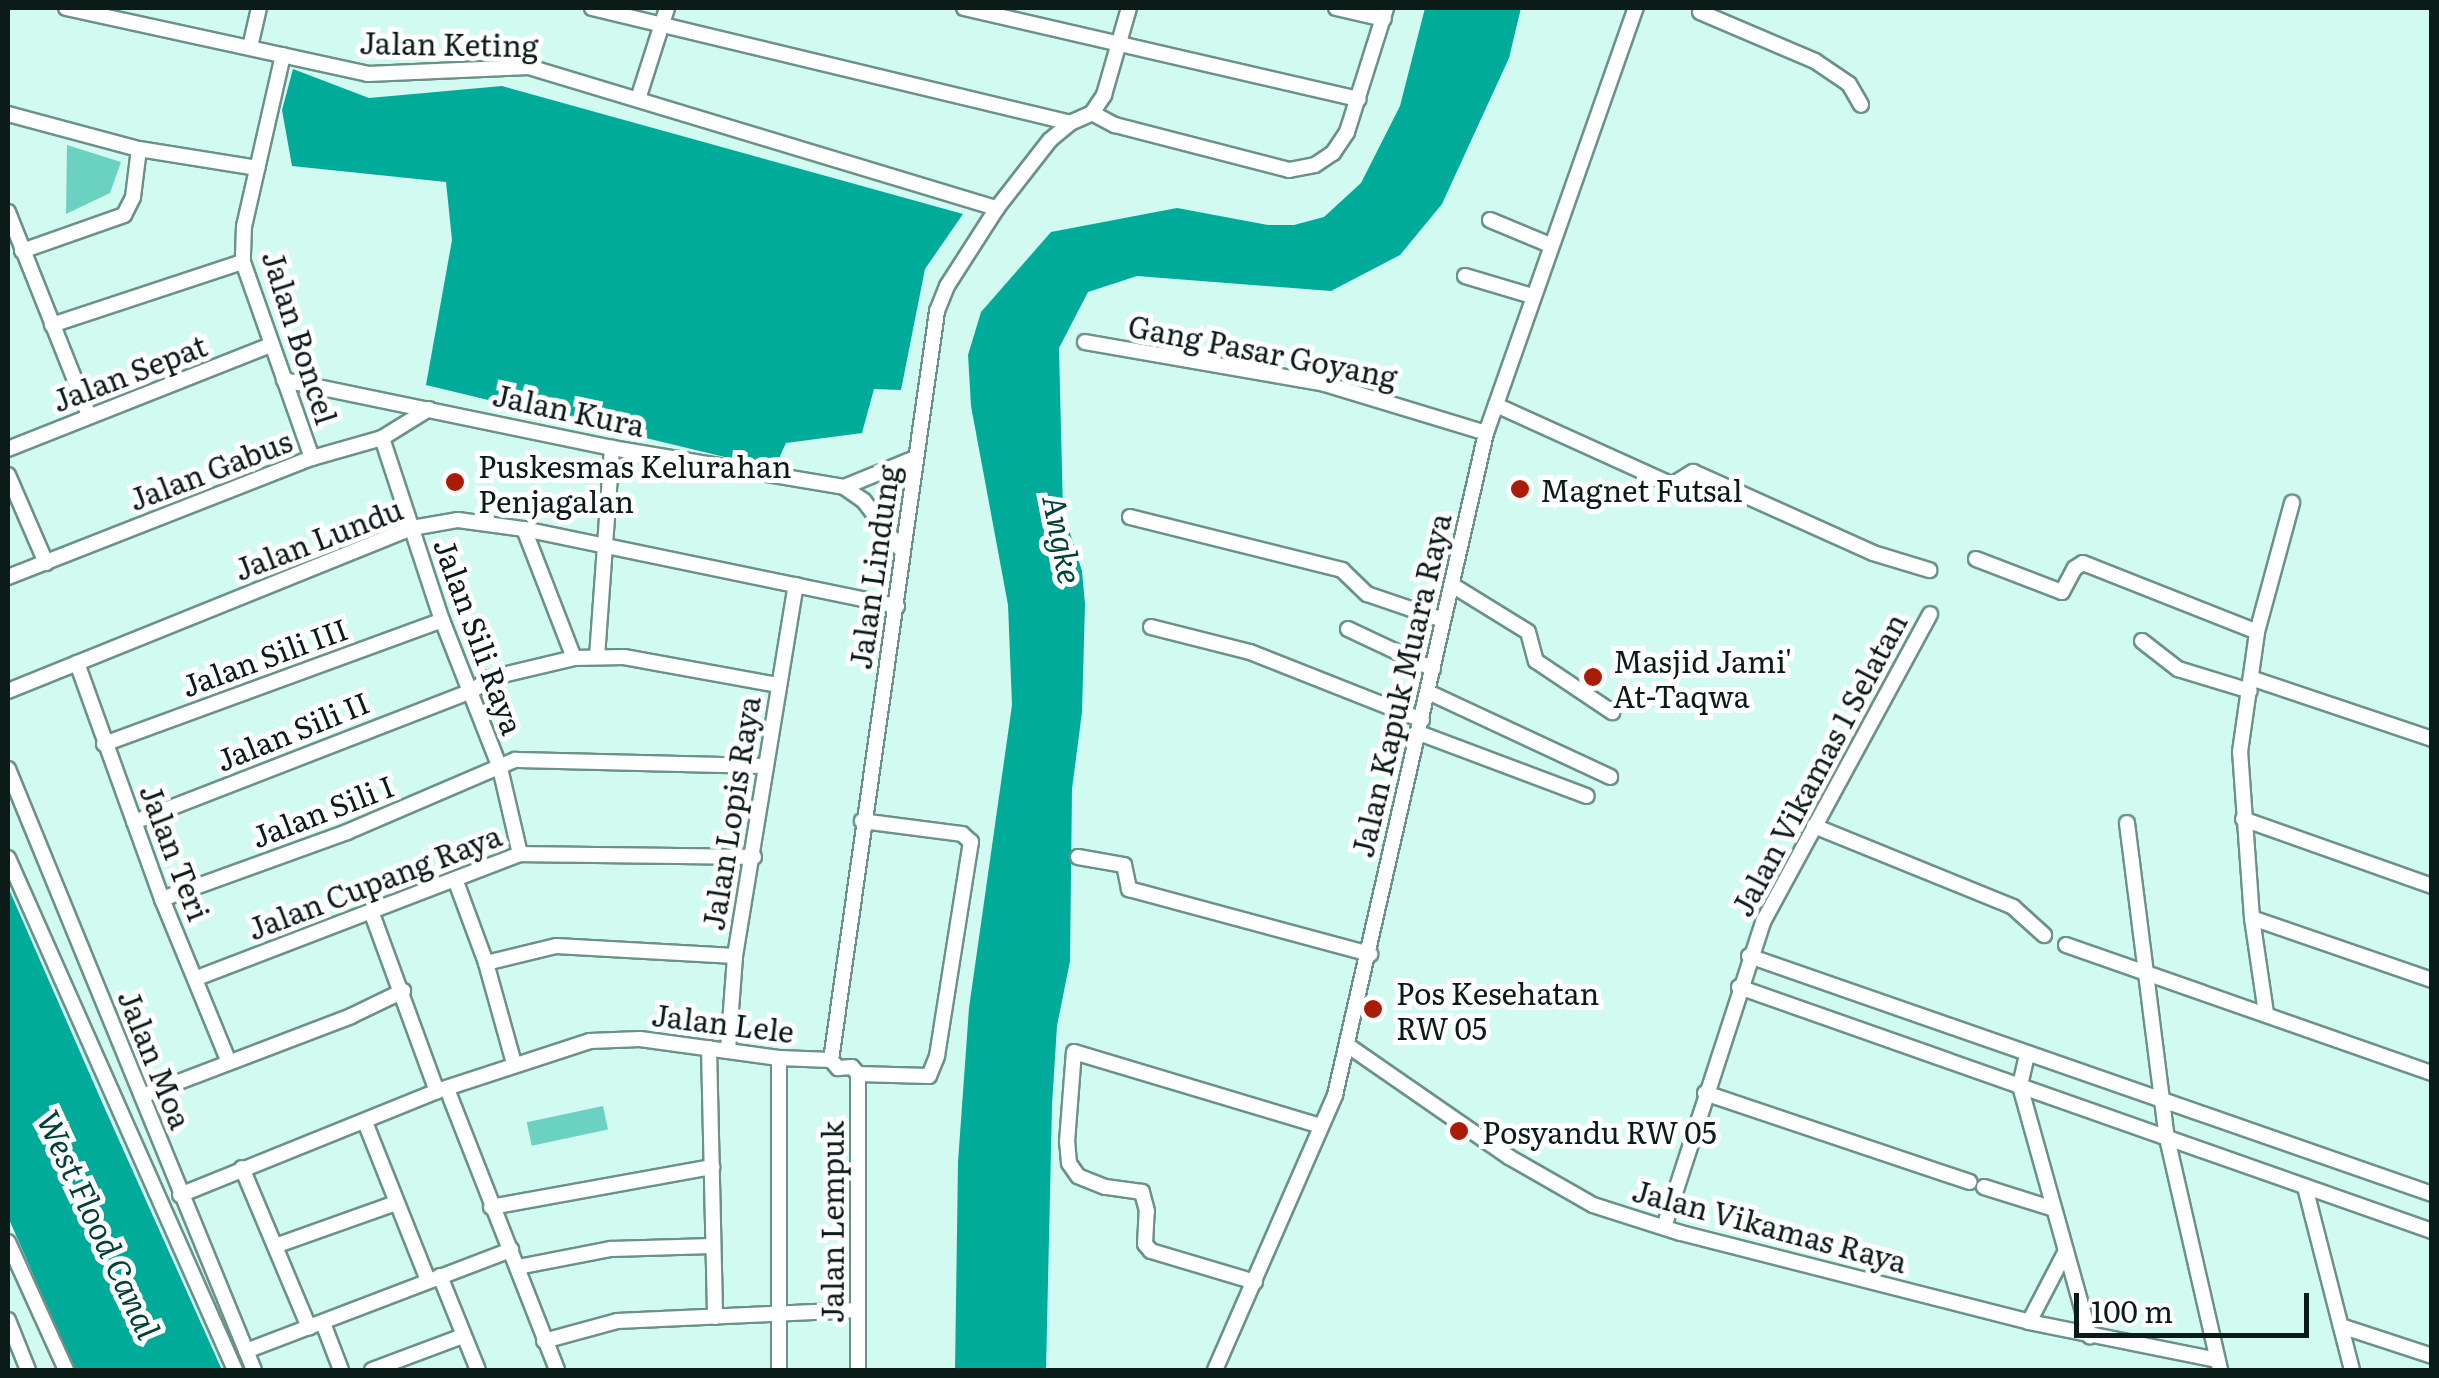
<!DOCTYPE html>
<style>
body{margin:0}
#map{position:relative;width:2439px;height:1378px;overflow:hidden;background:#d1faf1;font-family:Literata,serif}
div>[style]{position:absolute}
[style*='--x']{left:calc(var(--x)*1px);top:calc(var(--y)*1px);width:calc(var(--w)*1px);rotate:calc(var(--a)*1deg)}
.green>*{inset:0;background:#6bd2c1;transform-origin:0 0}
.water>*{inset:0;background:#00ac99}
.roads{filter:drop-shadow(2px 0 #6b918a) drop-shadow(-2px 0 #6b918a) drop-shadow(0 2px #6b918a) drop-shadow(0 -2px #6b918a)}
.street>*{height:14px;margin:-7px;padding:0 7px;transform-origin:7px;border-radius:7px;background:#fff}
.dots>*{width:28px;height:28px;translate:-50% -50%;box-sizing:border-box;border:5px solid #fff;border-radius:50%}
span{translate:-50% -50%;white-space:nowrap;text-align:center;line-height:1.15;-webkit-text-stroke:10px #fff;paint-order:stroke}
.street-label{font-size:30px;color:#0b1b18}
.poi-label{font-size:30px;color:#0b1b18}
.left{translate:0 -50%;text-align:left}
.water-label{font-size:32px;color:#024139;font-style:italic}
.frame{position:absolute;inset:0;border:10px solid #0b1b18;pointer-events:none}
.scale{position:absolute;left:2074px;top:1293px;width:235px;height:45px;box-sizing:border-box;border:5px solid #0b1b18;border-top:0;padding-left:12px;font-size:30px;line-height:35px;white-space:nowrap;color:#0b1b18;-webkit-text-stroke:8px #fff;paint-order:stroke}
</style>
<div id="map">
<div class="green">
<i style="clip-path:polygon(67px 145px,121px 162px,110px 193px,66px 214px)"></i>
<i style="left:603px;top:1106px;width:24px;height:78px;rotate:78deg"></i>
</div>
<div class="water">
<i style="clip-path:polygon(1425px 8px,1521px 8px,1509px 58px,1442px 204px,1400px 255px,1331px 291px,1137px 276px,1088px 292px,1059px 348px,1063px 511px,1082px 571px,1085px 604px,1082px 712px,1072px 789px,1070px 961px,1057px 1026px,1052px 1105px,1046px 1370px,955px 1370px,958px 1162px,969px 1008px,1012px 705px,1008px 605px,971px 406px,968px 355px,981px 312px,1051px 232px,1177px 208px,1268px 225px,1294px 225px,1324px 217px,1361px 183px,1400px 106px)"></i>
<i style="clip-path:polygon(293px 69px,369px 98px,502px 86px,963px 214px,925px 269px,901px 390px,874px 389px,862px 433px,786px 443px,774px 469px,426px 385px,452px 240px,446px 182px,292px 166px,282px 110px)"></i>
<i style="clip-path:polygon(8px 887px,105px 1109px,222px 1370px,75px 1370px,8px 1217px)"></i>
</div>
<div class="roads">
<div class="street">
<i style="--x:66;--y:8;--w:309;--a:12.3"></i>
<i style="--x:368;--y:74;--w:161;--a:-2.5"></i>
<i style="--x:529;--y:67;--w:489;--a:16.8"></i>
<i style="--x:592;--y:8;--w:492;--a:13.5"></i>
<i style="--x:964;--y:8;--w:405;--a:13"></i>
<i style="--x:1336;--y:8;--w:49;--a:12.9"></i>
<i style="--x:1700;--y:12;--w:125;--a:23.1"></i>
<i style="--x:1815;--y:61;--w:41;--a:34.1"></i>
<i style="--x:1849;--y:84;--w:24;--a:60"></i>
<i style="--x:250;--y:47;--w:40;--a:-77"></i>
<i style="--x:283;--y:55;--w:175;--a:102.8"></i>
<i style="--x:244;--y:226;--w:36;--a:92"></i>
<i style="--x:243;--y:262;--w:208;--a:70.6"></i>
<i style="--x:638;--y:99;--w:96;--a:-72.3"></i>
<i style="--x:1092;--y:113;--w:26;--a:28"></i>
<i style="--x:1115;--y:125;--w:180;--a:14.5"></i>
<i style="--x:1289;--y:170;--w:26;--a:-11"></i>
<i style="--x:1315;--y:165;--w:22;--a:-34"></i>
<i style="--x:1333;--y:153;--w:25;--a:-56"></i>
<i style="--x:1347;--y:132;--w:130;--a:-72.5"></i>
<i style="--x:1092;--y:113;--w:22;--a:-56"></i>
<i style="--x:1104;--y:95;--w:91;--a:-74"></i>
<i style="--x:8;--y:114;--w:136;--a:15"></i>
<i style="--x:139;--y:149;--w:120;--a:9.1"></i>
<i style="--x:8;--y:212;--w:219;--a:68.3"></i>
<i style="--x:1490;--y:220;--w:65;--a:22.6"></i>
<i style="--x:22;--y:251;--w:108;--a:-19.4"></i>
<i style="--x:124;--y:215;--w:20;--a:-63"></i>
<i style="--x:133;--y:197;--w:48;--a:-82.9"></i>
<i style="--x:1465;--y:276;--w:70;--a:16.6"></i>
<i style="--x:52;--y:325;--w:201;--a:-18.3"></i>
<i style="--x:1085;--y:342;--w:244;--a:9.9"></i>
<i style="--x:1325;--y:384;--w:168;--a:16.9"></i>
<i style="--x:284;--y:380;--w:335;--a:11.7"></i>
<i style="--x:612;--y:448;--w:235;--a:9.5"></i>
<i style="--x:844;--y:487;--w:77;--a:-22.2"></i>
<i style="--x:1496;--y:405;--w:193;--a:24.4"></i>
<i style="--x:1672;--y:485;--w:25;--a:-32"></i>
<i style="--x:1693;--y:472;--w:197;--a:24.2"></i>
<i style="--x:1873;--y:553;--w:59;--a:16.9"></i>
<i style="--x:382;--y:438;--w:192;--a:71.8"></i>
<i style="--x:442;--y:620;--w:159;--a:68.6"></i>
<i style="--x:500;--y:768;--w:88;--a:76.9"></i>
<i style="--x:8;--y:449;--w:283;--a:-21.6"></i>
<i style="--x:8;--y:475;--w:96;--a:66.6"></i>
<i style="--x:844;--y:487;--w:24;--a:35"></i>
<i style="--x:864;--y:501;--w:61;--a:52.9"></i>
<i style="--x:1130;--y:517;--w:219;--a:14"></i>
<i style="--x:1342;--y:570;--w:35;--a:44"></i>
<i style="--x:1367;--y:594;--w:80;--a:18.9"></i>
<i style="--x:524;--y:529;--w:138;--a:68.8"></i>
<i style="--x:1976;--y:559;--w:92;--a:21"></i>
<i style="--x:2062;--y:592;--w:27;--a:-62"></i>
<i style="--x:2075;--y:568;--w:9;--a:-32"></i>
<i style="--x:2083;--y:563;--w:187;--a:21.6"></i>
<i style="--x:8;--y:577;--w:326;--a:-21.4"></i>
<i style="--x:312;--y:458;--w:73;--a:-15.9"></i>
<i style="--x:382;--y:438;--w:55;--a:-31.7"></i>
<i style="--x:1452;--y:585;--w:89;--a:31.7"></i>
<i style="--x:1528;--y:632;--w:30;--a:75"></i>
<i style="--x:1536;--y:661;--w:92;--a:33.9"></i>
<i style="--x:1151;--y:627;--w:102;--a:14.2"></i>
<i style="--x:1250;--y:652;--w:185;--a:21.6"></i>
<i style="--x:1348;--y:629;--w:94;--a:25.2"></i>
<i style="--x:2142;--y:641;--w:46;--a:37.9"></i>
<i style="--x:2178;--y:669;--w:75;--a:17"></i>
<i style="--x:597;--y:657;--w:210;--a:-85.9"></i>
<i style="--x:77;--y:663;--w:251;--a:70.2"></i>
<i style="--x:162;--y:899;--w:174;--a:67.7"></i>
<i style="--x:2251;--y:678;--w:191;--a:18.6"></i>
<i style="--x:8;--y:691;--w:436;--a:-22"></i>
<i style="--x:412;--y:528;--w:47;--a:-9.9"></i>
<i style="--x:458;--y:520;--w:67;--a:7.8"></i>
<i style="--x:524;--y:529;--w:381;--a:11.7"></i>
<i style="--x:1428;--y:692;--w:201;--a:25"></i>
<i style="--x:1419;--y:733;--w:179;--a:20.6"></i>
<i style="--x:104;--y:744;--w:360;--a:-20.1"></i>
<i style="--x:8;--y:769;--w:649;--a:67.74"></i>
<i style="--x:2243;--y:819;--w:201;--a:19.5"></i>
<i style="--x:134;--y:822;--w:362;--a:-21.2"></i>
<i style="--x:472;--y:691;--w:22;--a:-36"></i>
<i style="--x:490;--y:678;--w:86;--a:-13.4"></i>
<i style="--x:574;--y:658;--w:50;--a:-1.1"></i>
<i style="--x:624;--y:657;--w:157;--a:10.3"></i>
<i style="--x:2127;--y:823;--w:318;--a:82.8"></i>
<i style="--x:2167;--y:1138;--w:238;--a:77.1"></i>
<i style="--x:1814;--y:826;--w:215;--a:22.1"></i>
<i style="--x:2013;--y:907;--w:42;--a:42.1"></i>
<i style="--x:1078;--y:857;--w:47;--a:9.9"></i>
<i style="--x:1124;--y:865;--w:25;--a:78"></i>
<i style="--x:1129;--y:889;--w:250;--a:15.1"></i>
<i style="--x:8;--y:858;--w:560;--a:66.09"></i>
<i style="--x:455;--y:879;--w:90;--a:69.7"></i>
<i style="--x:486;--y:963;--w:104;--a:74.4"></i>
<i style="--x:162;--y:899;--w:197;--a:-19.9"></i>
<i style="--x:347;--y:832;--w:183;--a:-23.2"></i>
<i style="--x:515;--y:760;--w:251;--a:1.4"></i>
<i style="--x:371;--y:911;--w:192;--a:69.9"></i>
<i style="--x:2252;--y:918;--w:190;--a:19"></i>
<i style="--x:2066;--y:945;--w:388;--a:19.3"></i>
<i style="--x:1749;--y:956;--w:723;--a:19.21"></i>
<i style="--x:486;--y:963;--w:72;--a:-13.7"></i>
<i style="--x:556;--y:946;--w:179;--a:3.2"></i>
<i style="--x:197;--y:978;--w:346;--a:-21"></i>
<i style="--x:520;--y:854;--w:234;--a:0.7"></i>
<i style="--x:1739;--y:987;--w:735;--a:19.4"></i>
<i style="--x:2266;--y:1013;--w:96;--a:-98.4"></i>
<i style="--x:2252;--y:918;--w:166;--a:-94.1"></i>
<i style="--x:2240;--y:752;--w:121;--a:-81.9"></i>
<i style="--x:2257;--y:632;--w:134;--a:-74.8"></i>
<i style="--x:1350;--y:1047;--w:193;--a:34.7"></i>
<i style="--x:1509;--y:1157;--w:97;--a:29.7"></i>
<i style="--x:1593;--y:1205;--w:92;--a:17.7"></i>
<i style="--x:1681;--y:1233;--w:359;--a:14.3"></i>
<i style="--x:2029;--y:1322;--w:192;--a:11.4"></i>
<i style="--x:709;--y:1048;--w:269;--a:88.7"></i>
<i style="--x:728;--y:1050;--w:94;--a:-85.7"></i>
<i style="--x:735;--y:956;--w:376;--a:-80.7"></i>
<i style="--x:2027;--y:1055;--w:32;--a:103"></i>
<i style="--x:2020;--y:1086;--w:260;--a:74.4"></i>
<i style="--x:779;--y:1058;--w:312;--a:90"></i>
<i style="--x:831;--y:1060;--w:756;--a:-81.94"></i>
<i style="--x:937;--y:311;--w:27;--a:-68"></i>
<i style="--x:947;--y:286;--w:93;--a:-57.3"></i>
<i style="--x:997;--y:208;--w:86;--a:-52.1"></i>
<i style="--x:1050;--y:140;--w:26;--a:-40"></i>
<i style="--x:1070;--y:123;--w:24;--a:-24"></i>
<i style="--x:447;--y:1089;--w:302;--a:68.6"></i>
<i style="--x:1705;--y:1093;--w:279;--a:18.6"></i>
<i style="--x:142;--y:1096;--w:224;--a:-20.9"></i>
<i style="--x:351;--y:1016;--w:58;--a:-25.7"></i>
<i style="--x:365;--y:1122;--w:170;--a:68.3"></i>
<i style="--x:242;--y:1168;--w:173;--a:67.2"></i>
<i style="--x:1984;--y:1187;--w:73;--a:17.4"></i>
<i style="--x:2305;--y:1187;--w:189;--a:75.6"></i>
<i style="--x:180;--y:1195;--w:277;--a:-22"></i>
<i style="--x:437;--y:1091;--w:161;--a:-18.1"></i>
<i style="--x:590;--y:1041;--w:50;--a:-2.3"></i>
<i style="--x:640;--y:1039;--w:140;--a:7.8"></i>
<i style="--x:779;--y:1058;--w:52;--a:2.2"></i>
<i style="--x:831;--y:1060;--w:11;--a:49"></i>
<i style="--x:838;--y:1068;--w:14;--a:-4"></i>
<i style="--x:852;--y:1067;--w:9;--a:49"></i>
<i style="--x:858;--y:1074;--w:71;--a:1.6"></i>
<i style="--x:929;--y:1076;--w:22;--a:-68"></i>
<i style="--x:937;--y:1056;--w:217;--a:-81"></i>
<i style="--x:971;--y:842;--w:12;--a:-138"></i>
<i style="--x:962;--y:834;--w:101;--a:-172.6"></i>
<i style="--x:491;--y:1207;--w:225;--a:-10.3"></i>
<i style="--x:1664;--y:1227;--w:323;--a:-72"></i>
<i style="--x:1764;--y:920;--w:348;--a:-61.5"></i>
<i style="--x:8;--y:1242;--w:141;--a:65.6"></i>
<i style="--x:275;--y:1246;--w:128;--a:-19.6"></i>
<i style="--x:518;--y:1267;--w:95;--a:-11"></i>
<i style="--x:611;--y:1249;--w:101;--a:-1.7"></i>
<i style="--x:440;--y:1276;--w:101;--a:68"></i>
<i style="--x:1255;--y:1282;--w:109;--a:-163.4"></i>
<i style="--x:1151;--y:1251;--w:9;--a:-131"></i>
<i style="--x:1145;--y:1244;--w:33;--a:-87"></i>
<i style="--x:1147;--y:1211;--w:20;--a:-105"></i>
<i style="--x:1142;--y:1192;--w:37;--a:-172"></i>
<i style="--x:1105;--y:1187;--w:29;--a:-158"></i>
<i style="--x:1078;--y:1176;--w:16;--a:-125"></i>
<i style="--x:1069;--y:1163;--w:21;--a:-95"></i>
<i style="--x:1067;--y:1142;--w:90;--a:-85.6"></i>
<i style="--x:1074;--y:1052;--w:258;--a:16.7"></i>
<i style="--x:8;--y:1320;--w:54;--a:68.2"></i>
<i style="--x:2029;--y:1322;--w:80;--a:-62.5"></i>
<i style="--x:323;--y:1323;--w:50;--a:69"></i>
<i style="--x:2341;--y:1326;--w:96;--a:18.2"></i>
<i style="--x:544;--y:1341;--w:76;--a:-15.3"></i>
<i style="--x:617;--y:1321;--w:241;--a:-2.6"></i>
<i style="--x:246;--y:1351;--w:284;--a:-20.9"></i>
<i style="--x:372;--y:1370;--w:97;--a:-20.5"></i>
<i style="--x:858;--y:1370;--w:296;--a:-90"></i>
<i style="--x:1215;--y:1370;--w:300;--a:-66.4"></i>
<i style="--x:1335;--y:1095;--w:679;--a:-77.15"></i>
<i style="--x:1486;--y:433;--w:451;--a:-70.6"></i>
</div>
</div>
<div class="dots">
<i style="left:455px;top:482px;background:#ab1b05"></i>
<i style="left:1520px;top:489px;background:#ab1b05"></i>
<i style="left:1593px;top:677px;background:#ab1b05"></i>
<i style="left:1373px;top:1009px;background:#ab1b05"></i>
<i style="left:1459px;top:1131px;background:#ab1b05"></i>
</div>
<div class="street-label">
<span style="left:449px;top:43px;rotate:1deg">Jalan Keting</span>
<span style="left:301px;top:337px;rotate:72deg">Jalan Boncel</span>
<span style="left:1263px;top:350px;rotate:11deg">Gang Pasar Goyang</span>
<span style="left:129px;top:372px;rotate:-21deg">Jalan Sepat</span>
<span style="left:569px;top:409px;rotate:12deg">Jalan Kura</span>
<span style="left:210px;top:469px;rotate:-21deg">Jalan Gabus</span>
<span style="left:318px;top:538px;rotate:-21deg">Jalan Lundu</span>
<span style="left:873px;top:567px;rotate:-82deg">Jalan Lindung</span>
<span style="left:480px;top:636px;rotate:70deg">Jalan Sili Raya</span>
<span style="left:264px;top:656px;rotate:-20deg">Jalan Sili III</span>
<span style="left:1400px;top:685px;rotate:-77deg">Jalan Kapuk Muara Raya</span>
<span style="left:292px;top:730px;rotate:-22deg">Jalan Sili II</span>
<span style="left:1818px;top:764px;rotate:-62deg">Jalan Vikamas 1 Selatan</span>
<span style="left:322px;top:810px;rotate:-21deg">Jalan Sili I</span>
<span style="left:730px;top:813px;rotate:-81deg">Jalan Lopis Raya</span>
<span style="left:176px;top:852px;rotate:69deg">Jalan Teri</span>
<span style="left:374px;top:881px;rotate:-21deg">Jalan Cupang Raya</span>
<span style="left:723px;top:1022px;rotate:7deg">Jalan Lele</span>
<span style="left:156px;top:1059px;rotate:68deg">Jalan Moa</span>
<span style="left:831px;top:1222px;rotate:-90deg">Jalan Lempuk</span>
<span style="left:1770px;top:1225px;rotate:15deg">Jalan Vikamas Raya</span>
</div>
<div class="poi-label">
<span class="left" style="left:478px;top:482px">Puskesmas Kelurahan<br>Penjagalan</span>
<span class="left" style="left:1540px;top:489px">Magnet Futsal</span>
<span class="left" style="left:1613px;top:677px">Masjid Jami'<br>At-Taqwa</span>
<span class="left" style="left:1396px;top:1009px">Pos Kesehatan<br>RW 05</span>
<span class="left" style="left:1482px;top:1131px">Posyandu RW 05</span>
</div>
<div class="water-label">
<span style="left:1064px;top:539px;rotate:79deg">Angke</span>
<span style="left:100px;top:1224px;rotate:65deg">West Flood Canal</span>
</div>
<div class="frame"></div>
<div class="scale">100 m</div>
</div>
